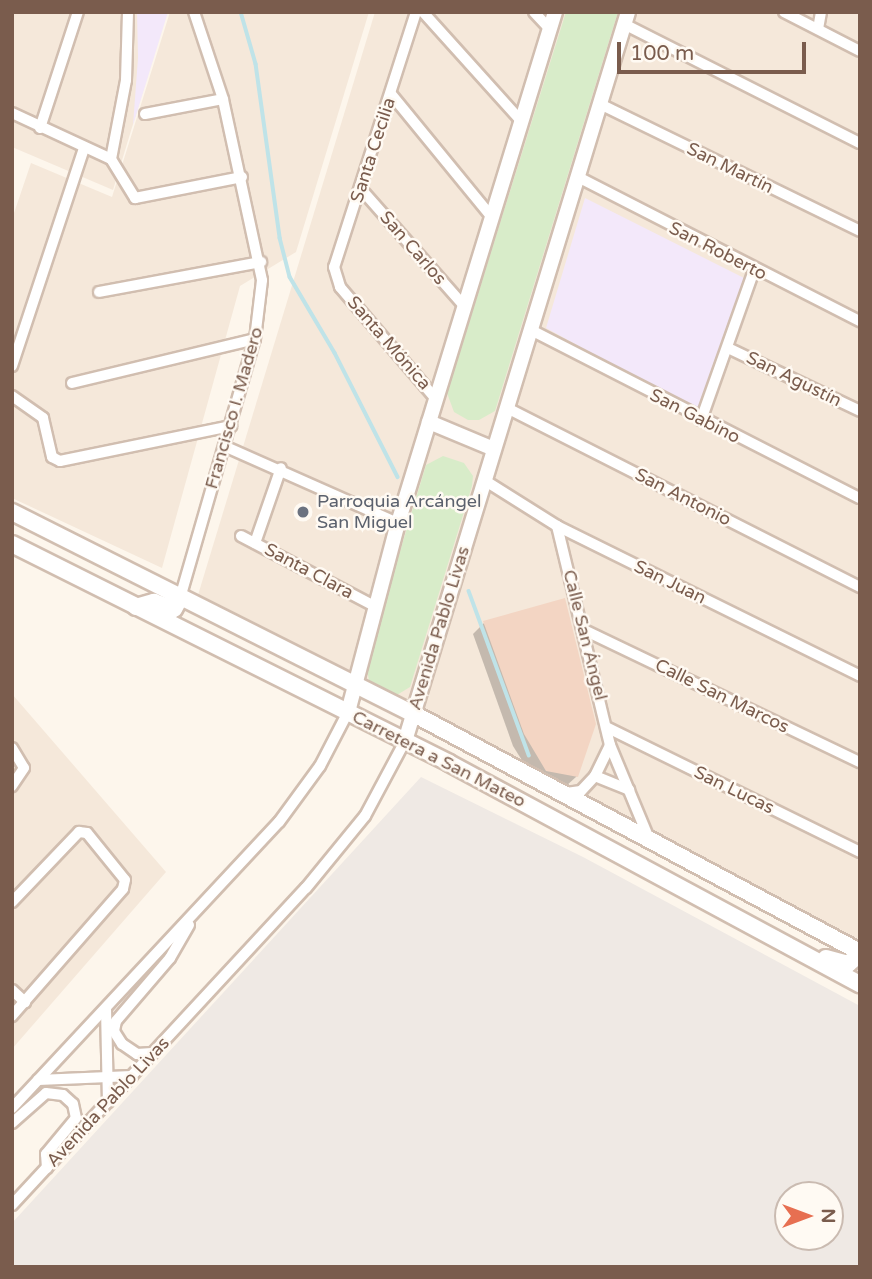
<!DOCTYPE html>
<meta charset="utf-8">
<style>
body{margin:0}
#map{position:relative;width:872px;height:1279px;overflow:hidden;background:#fdf6ec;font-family:"Varela Round",sans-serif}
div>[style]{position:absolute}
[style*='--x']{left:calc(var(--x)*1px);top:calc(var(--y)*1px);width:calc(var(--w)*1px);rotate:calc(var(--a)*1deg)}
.residential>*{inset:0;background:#f5e8da}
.industrial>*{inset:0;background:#efe9e4}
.education>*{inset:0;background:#f3e8fa}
.green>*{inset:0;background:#d8ecc9}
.shadow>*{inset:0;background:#0003}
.stream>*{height:3.5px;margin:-1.75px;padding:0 1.75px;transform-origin:1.75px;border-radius:1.75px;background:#bfe3e8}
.building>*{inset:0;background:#f3d5c3}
.roads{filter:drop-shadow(2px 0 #d1beb0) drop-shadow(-2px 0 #d1beb0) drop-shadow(0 2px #d1beb0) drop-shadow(0 -2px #d1beb0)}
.minor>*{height:10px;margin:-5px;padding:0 5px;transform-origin:5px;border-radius:5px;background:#fff}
.tertiary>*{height:14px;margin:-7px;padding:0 7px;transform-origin:7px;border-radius:7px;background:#fff}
.secondary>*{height:16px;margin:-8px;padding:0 8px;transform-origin:8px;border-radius:8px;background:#fff}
.dots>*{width:19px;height:19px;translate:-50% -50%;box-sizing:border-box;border:4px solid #fffaf3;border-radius:50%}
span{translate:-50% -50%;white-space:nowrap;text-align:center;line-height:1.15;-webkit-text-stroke:5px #fffaf3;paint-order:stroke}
.street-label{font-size:18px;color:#7a5c4d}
.worship-label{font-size:18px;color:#5b616d}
.left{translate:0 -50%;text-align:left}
.frame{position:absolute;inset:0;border:14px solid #7a5c4d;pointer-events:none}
.north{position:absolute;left:774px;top:1181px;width:70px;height:70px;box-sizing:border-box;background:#fffaf3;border:2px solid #cabbb1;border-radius:50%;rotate:90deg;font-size:19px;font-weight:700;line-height:28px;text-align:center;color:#7a5c4d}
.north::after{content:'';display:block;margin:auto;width:24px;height:32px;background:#e76f51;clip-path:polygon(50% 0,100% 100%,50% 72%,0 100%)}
.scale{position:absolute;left:617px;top:42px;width:189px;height:32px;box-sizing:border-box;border:4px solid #7a5c4d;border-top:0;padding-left:9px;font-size:21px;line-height:24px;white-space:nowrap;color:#7a5c4d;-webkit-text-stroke:5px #fffaf3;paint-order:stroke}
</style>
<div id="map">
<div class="residential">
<i style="clip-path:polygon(12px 12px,167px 12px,113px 190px,12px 147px)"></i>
<i style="clip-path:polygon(170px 12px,369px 12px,296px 252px,240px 286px,162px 568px,12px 498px,12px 219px,31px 163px,112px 197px)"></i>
<i style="clip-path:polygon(375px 12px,860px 12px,860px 940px,198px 595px)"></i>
<i style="clip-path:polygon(12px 694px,166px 872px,12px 1049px)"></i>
</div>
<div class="industrial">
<i style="clip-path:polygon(evenodd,421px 777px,583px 857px,860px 1006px,860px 1267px,12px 1267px,12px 1223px,421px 777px,788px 1195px,830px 1195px,830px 1237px,788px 1237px,788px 1195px)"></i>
</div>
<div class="education">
<i style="clip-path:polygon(137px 12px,168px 12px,133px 125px,138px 58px)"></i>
<i style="clip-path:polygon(585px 198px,744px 278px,697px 411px,546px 328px)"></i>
</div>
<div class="green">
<i style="clip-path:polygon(566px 12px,618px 12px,495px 411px,479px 420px,468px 420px,454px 412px,447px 393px)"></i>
<i style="clip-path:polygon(443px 456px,464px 463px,473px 476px,472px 486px,410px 687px,392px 698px,370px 686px,366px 664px,426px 465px)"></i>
</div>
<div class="shadow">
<i style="clip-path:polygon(484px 623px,577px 776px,565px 787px,535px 781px,513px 746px,473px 634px)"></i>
</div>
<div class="stream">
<i style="--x:241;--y:12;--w:54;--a:73.9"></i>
<i style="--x:256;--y:64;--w:176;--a:82.1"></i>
<i style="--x:280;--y:238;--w:40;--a:75.6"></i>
<i style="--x:290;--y:277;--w:88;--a:59.4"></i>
<i style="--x:335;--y:353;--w:139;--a:63.1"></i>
<i style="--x:469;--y:591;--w:175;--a:69.9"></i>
</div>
<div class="building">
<i style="clip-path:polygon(565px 598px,596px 724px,578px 777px,546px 771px,524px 734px,483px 621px)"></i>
</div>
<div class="roads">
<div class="minor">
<i style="--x:416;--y:12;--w:268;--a:107.8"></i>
<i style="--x:334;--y:267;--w:21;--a:73"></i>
<i style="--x:340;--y:287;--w:149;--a:49.4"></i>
<i style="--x:423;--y:12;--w:148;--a:48"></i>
<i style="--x:534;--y:12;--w:23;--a:47"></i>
<i style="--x:784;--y:12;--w:85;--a:27.2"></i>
<i style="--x:624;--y:24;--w:264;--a:26.8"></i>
<i style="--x:818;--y:29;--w:17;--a:-80"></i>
<i style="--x:391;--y:94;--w:158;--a:50.7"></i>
<i style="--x:600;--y:104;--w:289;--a:26"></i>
<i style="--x:12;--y:113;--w:109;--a:24.9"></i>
<i style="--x:111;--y:159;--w:46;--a:58.4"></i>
<i style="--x:135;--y:198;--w:109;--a:-11.1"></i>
<i style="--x:145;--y:114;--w:79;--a:-10.9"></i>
<i style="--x:40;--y:128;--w:122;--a:-71.9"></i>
<i style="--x:111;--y:159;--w:80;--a:-79.2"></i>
<i style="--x:126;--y:80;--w:68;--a:-88.3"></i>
<i style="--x:578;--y:177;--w:317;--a:27.1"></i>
<i style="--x:361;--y:189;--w:157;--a:48.6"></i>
<i style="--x:99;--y:292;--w:165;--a:-10.5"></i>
<i style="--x:531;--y:330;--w:369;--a:27.1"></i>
<i style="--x:728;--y:348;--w:146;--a:25.5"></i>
<i style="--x:12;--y:366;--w:230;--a:-71.7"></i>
<i style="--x:72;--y:383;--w:188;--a:-13.5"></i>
<i style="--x:12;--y:396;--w:38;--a:35"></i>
<i style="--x:43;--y:418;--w:40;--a:77"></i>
<i style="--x:52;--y:457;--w:9;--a:27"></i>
<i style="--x:60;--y:461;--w:175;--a:-11.6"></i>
<i style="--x:507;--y:408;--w:396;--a:26.9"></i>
<i style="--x:701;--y:420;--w:159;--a:-70.5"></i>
<i style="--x:224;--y:446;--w:190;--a:23.9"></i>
<i style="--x:484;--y:480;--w:86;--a:32.2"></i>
<i style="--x:557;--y:526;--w:338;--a:26.3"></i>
<i style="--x:557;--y:526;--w:225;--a:76.4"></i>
<i style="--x:610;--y:745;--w:104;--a:67.4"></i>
<i style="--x:241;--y:536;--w:153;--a:27.7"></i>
<i style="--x:255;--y:543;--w:79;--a:-70.9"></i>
<i style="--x:180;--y:598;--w:270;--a:-73.9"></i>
<i style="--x:255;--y:339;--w:59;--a:-83.2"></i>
<i style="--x:262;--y:280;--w:185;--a:-102.2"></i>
<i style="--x:223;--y:99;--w:92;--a:-108.4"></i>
<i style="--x:584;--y:630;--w:306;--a:25.6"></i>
<i style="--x:608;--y:728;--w:281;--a:26.2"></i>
<i style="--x:12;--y:748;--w:23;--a:59"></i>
<i style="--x:24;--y:768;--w:22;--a:124"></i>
<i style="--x:595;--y:776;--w:37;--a:22"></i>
<i style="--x:566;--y:793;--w:15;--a:-8"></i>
<i style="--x:581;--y:791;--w:21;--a:-47"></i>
<i style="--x:595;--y:776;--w:34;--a:-64"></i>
<i style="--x:12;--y:902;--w:97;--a:-46.3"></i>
<i style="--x:79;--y:832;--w:8;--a:7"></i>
<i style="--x:87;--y:833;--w:60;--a:51"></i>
<i style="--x:125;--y:880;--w:9;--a:103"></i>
<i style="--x:123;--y:889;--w:169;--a:131.2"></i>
<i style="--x:12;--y:990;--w:18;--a:43"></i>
<i style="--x:106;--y:1008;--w:94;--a:88.8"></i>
<i style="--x:152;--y:1053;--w:15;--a:176"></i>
<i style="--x:137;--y:1054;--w:18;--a:-146"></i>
<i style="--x:122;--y:1044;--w:15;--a:-122"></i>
<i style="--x:114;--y:1031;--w:10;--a:-79"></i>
<i style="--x:116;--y:1021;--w:83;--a:-49.4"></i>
<i style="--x:170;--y:958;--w:38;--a:-60"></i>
<i style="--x:38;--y:1080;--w:94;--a:-2.4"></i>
<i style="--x:12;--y:1108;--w:391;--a:-47"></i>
<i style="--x:279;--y:822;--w:69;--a:-53.8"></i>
<i style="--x:320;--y:766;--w:61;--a:-62.6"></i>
<i style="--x:12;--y:1123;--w:45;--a:-41.4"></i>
<i style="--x:46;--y:1093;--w:17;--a:7"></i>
<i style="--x:63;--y:1095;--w:13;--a:42"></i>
<i style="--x:73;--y:1104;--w:14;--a:78"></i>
<i style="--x:76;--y:1118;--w:47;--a:129.8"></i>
<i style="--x:46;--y:1154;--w:14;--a:86"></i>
<i style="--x:12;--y:1205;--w:432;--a:-47.2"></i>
<i style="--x:306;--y:888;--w:93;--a:-50.7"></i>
<i style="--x:365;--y:816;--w:85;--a:-61.9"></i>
</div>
<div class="tertiary">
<i style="--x:429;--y:422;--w:70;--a:22.6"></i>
<i style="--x:348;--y:712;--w:196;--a:-75.2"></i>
<i style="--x:398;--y:523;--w:535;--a:-72.92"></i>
<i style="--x:405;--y:741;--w:762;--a:-72.99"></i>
</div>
<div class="secondary">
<i style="--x:12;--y:512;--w:450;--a:26.7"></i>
<i style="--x:414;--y:714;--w:506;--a:28.09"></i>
<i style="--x:12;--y:544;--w:489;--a:26.6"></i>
<i style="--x:449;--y:763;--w:467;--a:28.3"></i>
<i style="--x:136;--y:607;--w:19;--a:-16"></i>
<i style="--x:154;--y:602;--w:21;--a:19"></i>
<i style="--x:174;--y:609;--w:13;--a:-61"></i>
<i style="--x:826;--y:958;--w:23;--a:15"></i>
<i style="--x:848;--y:964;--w:16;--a:-40"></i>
</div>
</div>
<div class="dots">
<i style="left:303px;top:512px;background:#6b7280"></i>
</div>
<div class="street-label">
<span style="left:373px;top:150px;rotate:-72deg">Santa Cecilia</span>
<span style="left:730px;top:168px;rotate:26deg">San Martín</span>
<span style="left:413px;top:248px;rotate:49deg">San Carlos</span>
<span style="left:718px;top:251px;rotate:27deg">San Roberto</span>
<span style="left:389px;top:343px;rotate:49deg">Santa Mónica</span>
<span style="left:794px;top:379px;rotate:26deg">San Agustín</span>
<span style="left:234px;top:408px;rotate:-74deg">Francisco I. Madero</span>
<span style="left:695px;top:416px;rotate:27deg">San Gabino</span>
<span style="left:683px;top:497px;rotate:27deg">San Antonio</span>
<span style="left:309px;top:571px;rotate:28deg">Santa Clara</span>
<span style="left:670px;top:582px;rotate:26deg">San Juan</span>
<span style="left:439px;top:628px;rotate:-73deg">Avenida Pablo Livas</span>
<span style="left:585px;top:635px;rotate:76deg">Calle San Ángel</span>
<span style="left:722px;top:696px;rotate:26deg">Calle San Marcos</span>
<span style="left:439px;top:759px;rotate:27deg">Carretera a San Mateo</span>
<span style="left:734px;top:790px;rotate:26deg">San Lucas</span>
<span style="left:108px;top:1102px;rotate:-47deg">Avenida Pablo Livas</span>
</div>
<div class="worship-label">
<span class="left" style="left:317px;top:512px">Parroquia Arcángel<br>San Miguel</span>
</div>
<div class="frame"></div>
<div class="north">N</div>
<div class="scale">100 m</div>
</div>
